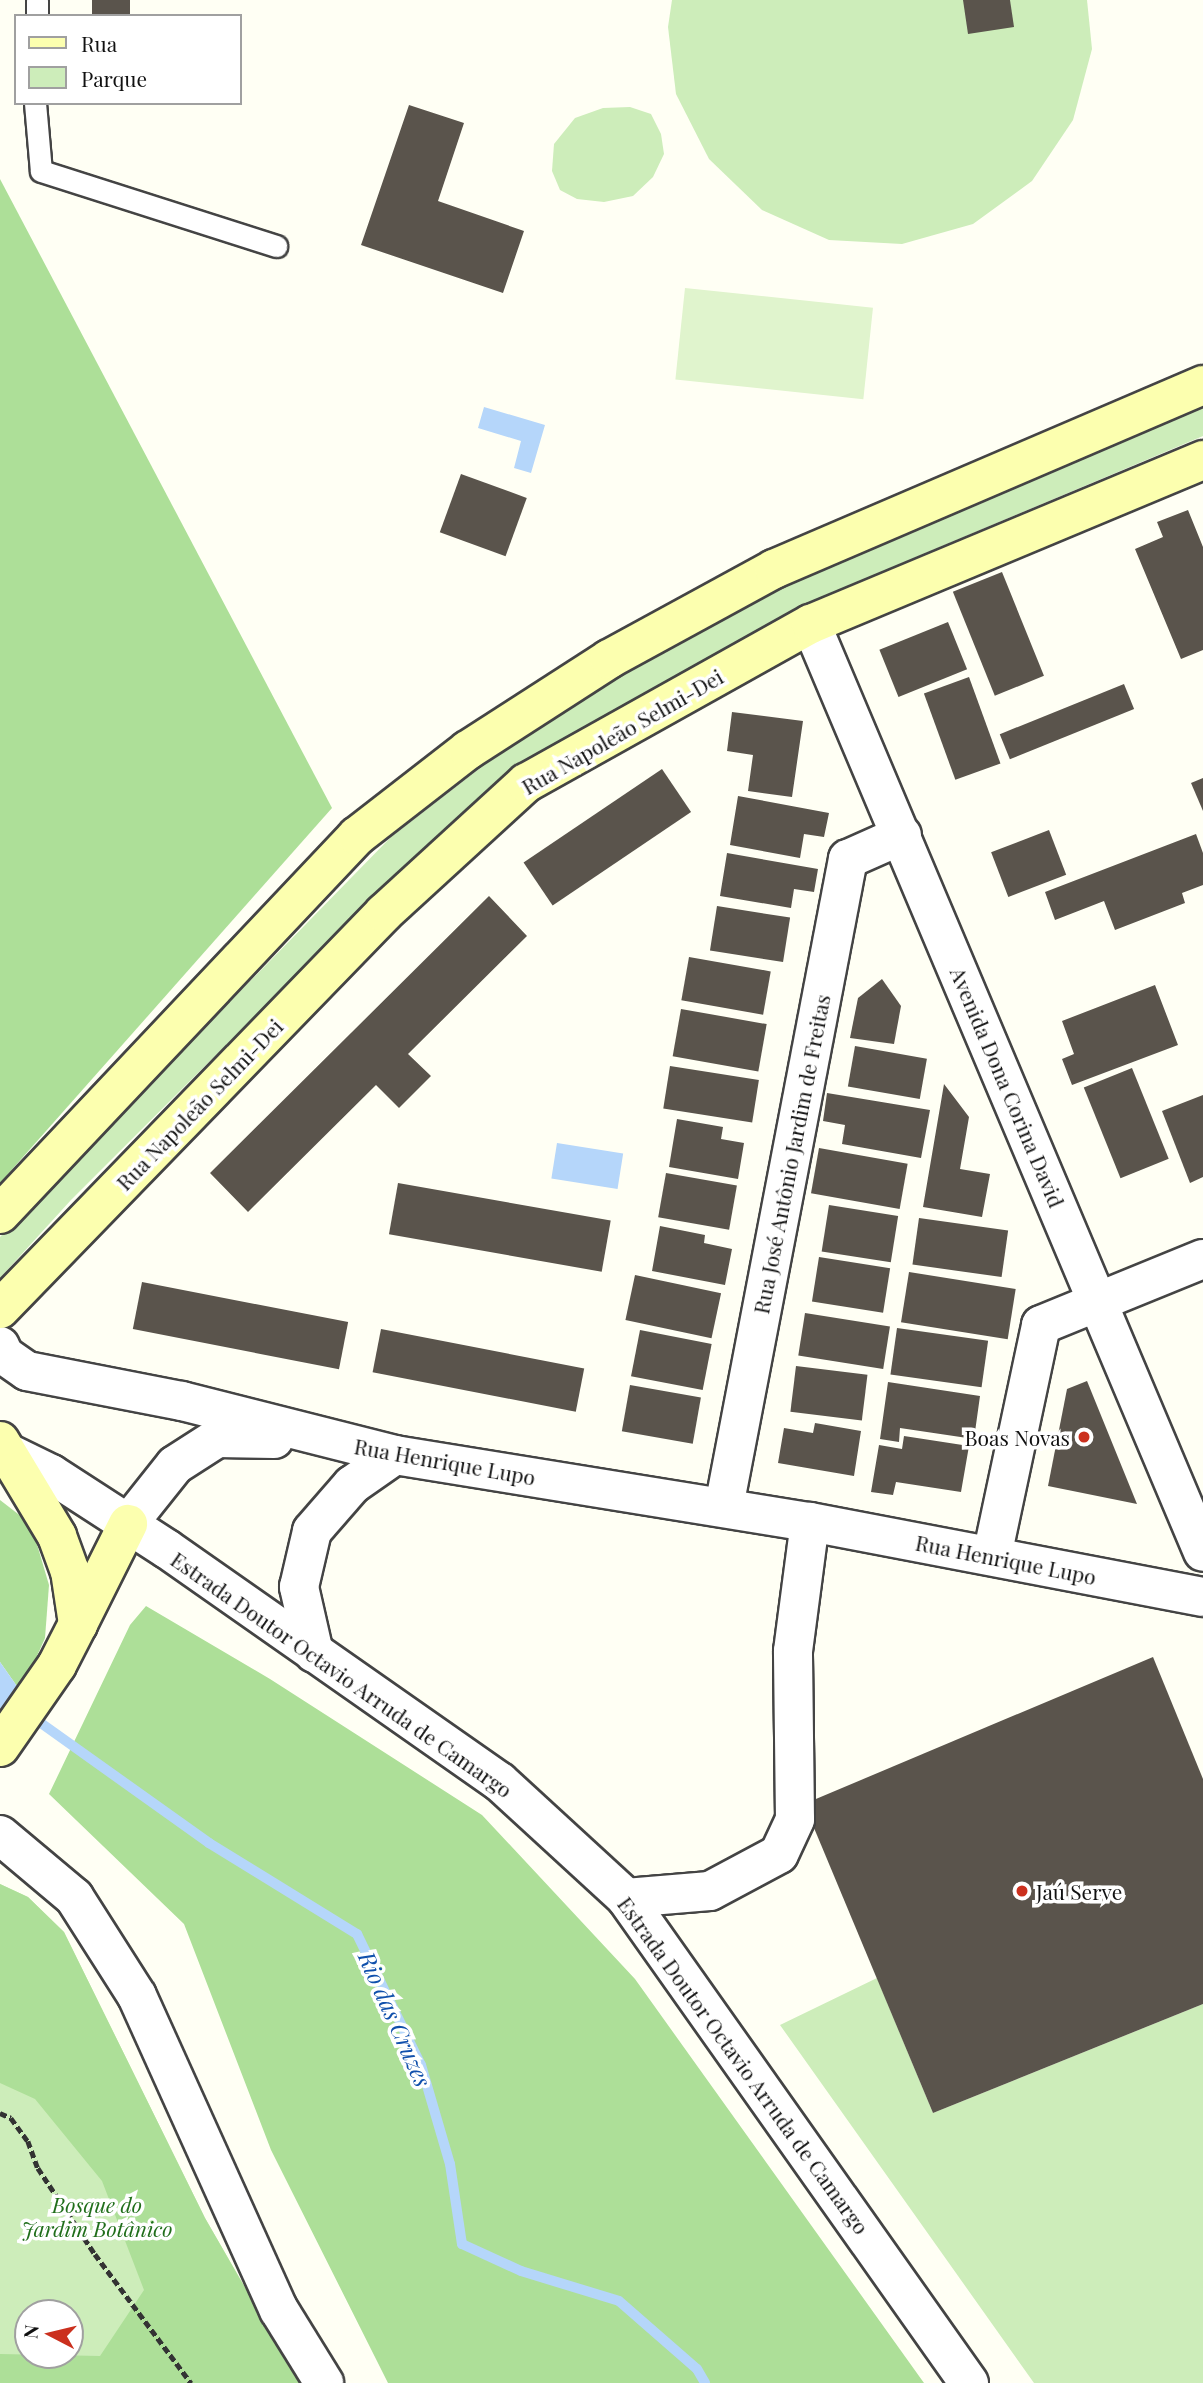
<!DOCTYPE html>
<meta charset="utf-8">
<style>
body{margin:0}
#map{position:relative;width:1203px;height:2383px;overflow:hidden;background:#fffff4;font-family:"Playfair Display",serif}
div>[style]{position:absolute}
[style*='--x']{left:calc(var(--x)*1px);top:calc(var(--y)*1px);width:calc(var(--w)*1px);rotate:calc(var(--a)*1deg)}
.green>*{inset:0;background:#cdedba}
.forest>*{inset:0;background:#addf98}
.pitch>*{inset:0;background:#e0f4cd;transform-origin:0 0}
.water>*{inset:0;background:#b5d6fa;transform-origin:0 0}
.stream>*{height:10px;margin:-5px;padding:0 5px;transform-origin:5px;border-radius:5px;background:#b5d6fa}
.building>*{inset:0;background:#5a544c;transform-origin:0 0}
.path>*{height:4.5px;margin-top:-2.25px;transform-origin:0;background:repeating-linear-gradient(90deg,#333 0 7px,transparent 0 10.5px)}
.roads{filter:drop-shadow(2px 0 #444) drop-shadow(-2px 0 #444) drop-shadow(0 2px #444) drop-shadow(0 -2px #444)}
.service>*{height:21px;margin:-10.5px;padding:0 10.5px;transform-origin:10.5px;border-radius:10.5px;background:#fff}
.minor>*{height:38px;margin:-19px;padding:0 19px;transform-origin:19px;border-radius:19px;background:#fff}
.tertiary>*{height:38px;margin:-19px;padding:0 19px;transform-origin:19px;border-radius:19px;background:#fff}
.secondary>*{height:38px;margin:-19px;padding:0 19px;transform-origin:19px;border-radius:19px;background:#fcffaf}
.dots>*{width:19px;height:19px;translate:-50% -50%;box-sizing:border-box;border:4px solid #fff;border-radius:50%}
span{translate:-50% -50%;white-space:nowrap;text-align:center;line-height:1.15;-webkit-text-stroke:7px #fff;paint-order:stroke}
.street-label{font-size:21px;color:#111}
.poi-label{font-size:21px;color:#111}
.right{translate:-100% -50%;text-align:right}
.left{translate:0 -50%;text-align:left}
.park-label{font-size:21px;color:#206e1b;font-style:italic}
.water-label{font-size:23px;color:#1050ac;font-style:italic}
.legend{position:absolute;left:14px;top:14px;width:228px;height:91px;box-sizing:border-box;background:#fff;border:2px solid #a0a0a0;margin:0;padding:9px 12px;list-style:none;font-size:21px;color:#111}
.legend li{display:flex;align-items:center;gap:14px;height:35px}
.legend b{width:35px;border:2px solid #a0a0a0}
.north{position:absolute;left:14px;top:2299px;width:70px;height:70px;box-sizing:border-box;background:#fff;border:2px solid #a0a0a0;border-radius:50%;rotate:277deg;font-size:19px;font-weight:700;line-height:28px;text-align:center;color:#111}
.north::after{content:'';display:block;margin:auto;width:24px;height:32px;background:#cb301e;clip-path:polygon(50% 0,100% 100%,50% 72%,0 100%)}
</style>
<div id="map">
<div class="green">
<i style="clip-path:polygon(672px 0,1087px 0,1092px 49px,1073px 120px,1032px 181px,973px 224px,902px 244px,829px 240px,762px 210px,709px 159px,676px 94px,668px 27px)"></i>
<i style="clip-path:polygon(630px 107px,651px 114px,661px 134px,664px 154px,653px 177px,633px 196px,604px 202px,577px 199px,560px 190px,552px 171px,554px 144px,575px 118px,603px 108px)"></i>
<i style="clip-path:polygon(1203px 405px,1203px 436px,824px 596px,538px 758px,412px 859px,71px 1200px,0 1278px,0 1237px,391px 837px,519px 738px,642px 654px,782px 583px)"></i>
<i style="clip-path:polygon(evenodd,0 1884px,28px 1897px,64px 1932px,205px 2218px,300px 2383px,0 2383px,0 1884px,28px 2313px,70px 2313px,70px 2355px,28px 2355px,28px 2313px)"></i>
<i style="clip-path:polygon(877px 1978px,933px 2113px,1203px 2004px,1203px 2383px,1034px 2383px,780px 2025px)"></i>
</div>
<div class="forest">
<i style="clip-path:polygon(0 179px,332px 808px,0 1183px)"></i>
<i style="clip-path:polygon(0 1500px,31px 1524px,49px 1585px,45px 1638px,21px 1692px,0 1662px)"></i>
<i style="clip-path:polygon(146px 1606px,270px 1679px,482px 1815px,635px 1979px,924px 2383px,388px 2383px,271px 2150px,184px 1924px,49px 1794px,130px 1625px)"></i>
<i style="clip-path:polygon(0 1884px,28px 1897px,64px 1932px,205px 2218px,300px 2383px,0 2383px,0 2354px,100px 2356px,144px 2290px,102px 2181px,35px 2099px,0 2083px)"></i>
</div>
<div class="pitch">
<i style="left:685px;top:288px;width:189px;height:92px;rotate:6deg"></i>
</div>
<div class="water">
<i style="clip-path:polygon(484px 407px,545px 425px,531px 473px,514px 468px,521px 441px,478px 428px)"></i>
<i style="left:557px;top:1143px;width:67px;height:36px;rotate:9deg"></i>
<i style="clip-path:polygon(0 1662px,21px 1692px,0 1719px)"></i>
</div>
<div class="stream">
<i style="--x:31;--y:1716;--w:219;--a:35.5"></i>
<i style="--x:209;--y:1843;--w:174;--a:31.6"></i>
<i style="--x:357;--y:1934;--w:146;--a:64"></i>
<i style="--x:421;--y:2065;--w:103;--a:73.7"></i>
<i style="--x:450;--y:2164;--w:81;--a:81.5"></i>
<i style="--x:462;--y:2244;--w:65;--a:24.6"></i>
<i style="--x:521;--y:2271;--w:102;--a:17"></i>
<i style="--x:619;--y:2301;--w:103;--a:41.1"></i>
<i style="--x:697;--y:2369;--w:16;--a:60"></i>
</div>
<div class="building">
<i style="left:92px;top:0;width:38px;height:16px"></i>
<i style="clip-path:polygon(963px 0,1010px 0,1014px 27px,968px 34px)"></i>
<i style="clip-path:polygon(409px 105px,464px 123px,438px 201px,524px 231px,503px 293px,361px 245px)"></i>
<i style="left:461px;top:474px;width:70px;height:62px;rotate:20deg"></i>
<i style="clip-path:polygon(1188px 510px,1203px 547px,1203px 650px,1181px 659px,1135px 549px,1163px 537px,1157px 522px)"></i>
<i style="left:1002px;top:572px;width:112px;height:53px;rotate:68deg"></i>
<i style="left:948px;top:622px;width:51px;height:74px;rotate:68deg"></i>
<i style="left:969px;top:677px;width:92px;height:48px;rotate:70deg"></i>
<i style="left:1124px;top:684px;width:27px;height:134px;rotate:68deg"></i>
<i style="clip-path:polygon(732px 712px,803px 721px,792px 797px,748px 791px,753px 755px,727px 751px)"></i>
<i style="left:662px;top:769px;width:52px;height:167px;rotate:56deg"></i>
<i style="clip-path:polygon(1203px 778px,1203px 811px,1191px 783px)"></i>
<i style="clip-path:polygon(738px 796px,829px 813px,824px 837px,804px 834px,800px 858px,730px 845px)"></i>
<i style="left:1049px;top:830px;width:48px;height:62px;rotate:69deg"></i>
<i style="clip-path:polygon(1196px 834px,1203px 853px,1203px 885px,1182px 893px,1185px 903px,1115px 930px,1104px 901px,1055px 920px,1045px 892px)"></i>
<i style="clip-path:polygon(727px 853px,818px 869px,814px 892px,794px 889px,791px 908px,720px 896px)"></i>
<i style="clip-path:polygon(489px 896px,527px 936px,408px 1054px,431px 1076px,399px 1108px,376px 1085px,248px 1212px,210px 1173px)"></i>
<i style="left:717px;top:906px;width:74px;height:45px;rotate:9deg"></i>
<i style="left:689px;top:957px;width:83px;height:44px;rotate:10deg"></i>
<i style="clip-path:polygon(882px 979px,901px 1006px,894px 1044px,850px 1038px,858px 998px)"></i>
<i style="clip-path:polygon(1155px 985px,1178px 1045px,1072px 1085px,1062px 1059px,1074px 1054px,1062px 1021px)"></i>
<i style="left:681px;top:1009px;width:87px;height:48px;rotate:10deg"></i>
<i style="left:855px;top:1046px;width:73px;height:41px;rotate:10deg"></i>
<i style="left:670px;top:1066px;width:90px;height:43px;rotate:9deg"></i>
<i style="left:1132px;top:1068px;width:98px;height:52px;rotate:68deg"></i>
<i style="clip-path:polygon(944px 1084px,969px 1117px,960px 1169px,990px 1174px,982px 1217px,923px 1207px)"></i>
<i style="clip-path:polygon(827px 1093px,930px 1110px,921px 1158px,842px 1144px,845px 1125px,823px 1121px)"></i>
<i style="clip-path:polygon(1203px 1095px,1203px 1177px,1190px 1183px,1162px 1111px)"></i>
<i style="clip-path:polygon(677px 1119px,723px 1127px,721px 1139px,744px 1143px,738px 1179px,669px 1167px)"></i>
<i style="left:819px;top:1148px;width:90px;height:46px;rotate:10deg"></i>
<i style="left:666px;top:1173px;width:72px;height:45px;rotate:10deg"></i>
<i style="left:398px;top:1183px;width:216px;height:52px;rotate:10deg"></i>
<i style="left:829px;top:1205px;width:70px;height:47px;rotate:9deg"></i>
<i style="left:919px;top:1218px;width:90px;height:47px;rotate:8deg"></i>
<i style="clip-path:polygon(660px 1226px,705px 1235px,704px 1243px,732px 1249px,725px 1285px,652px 1271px)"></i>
<i style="left:819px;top:1257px;width:72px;height:45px;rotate:9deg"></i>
<i style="left:909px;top:1272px;width:108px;height:51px;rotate:9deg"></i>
<i style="left:635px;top:1275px;width:88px;height:46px;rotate:12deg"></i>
<i style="left:142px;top:1282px;width:210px;height:48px;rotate:11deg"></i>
<i style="left:805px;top:1313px;width:86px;height:43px;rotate:9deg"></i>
<i style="left:897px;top:1328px;width:92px;height:47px;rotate:8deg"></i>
<i style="left:381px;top:1329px;width:207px;height:44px;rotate:11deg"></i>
<i style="left:640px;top:1330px;width:73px;height:47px;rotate:11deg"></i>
<i style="left:796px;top:1366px;width:72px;height:46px;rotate:7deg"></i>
<i style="clip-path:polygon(1087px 1381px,1137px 1504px,1048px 1486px,1067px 1389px)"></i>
<i style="clip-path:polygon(888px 1382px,980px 1396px,974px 1439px,900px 1428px,899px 1442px,880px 1439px)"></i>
<i style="left:630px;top:1385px;width:72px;height:47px;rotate:10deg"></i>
<i style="clip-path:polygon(815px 1423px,861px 1431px,854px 1476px,778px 1463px,784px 1428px,813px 1433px)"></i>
<i style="clip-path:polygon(904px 1436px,969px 1446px,961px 1492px,896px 1482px,893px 1495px,871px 1492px,879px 1445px,902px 1449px)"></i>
<i style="clip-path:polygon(1153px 1657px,1203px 1779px,1203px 2004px,933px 2113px,804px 1804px)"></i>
</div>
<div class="path">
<i style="--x:0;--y:2113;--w:12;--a:24"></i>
<i style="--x:11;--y:2118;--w:29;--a:54"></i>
<i style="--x:28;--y:2141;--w:29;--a:70"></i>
<i style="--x:38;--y:2168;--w:103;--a:56.5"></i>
<i style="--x:95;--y:2254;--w:161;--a:53.3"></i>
</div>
<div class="roads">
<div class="service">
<i style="--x:37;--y:16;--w:16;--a:-90"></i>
<i style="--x:35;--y:103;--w:68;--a:85"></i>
<i style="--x:41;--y:171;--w:247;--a:17.7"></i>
</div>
<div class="minor">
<i style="--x:811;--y:624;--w:1007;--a:67.1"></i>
<i style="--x:0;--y:1449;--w:57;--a:26.1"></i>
<i style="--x:51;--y:1474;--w:138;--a:32.9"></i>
<i style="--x:167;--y:1549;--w:406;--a:35"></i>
<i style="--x:500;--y:1782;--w:171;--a:42.6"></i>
<i style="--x:626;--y:1898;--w:594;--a:54.73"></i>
<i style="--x:724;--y:1507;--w:660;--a:-79.17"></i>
<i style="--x:848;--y:859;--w:59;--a:-24"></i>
<i style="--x:992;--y:1556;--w:236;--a:-78"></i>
<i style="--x:1041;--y:1325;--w:175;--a:-22.2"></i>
<i style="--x:0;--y:1835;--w:97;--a:40"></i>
<i style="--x:74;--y:1897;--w:117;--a:57.5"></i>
<i style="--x:137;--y:1996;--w:345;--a:65.7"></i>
<i style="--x:279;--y:2310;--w:86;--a:58.3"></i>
<i style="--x:626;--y:1898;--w:84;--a:-4.8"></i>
<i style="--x:710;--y:1891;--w:78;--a:-28.2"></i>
<i style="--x:779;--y:1854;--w:38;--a:-65"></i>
<i style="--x:795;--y:1819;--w:168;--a:-90.7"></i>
<i style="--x:793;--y:1651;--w:130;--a:-82.5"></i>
</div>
<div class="tertiary">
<i style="--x:0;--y:1346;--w:10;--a:66"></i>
<i style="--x:4;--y:1355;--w:28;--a:35"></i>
<i style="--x:27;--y:1371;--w:158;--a:11"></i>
<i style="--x:182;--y:1401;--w:220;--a:14.2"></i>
<i style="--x:395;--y:1455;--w:420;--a:9.2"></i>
<i style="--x:810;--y:1522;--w:400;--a:10.8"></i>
<i style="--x:128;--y:1524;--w:75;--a:-51.5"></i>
<i style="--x:175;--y:1465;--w:50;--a:-32.7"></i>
<i style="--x:217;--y:1438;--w:57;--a:1"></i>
<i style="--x:314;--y:1653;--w:68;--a:-102.8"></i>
<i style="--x:299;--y:1587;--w:57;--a:-76.9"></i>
<i style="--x:312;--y:1531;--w:61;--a:-49"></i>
<i style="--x:352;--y:1485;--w:52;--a:-34.9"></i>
</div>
<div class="secondary">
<i style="--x:0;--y:1214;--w:520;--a:-46.64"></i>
<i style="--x:357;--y:836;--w:140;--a:-37.8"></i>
<i style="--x:468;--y:750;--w:168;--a:-32.8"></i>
<i style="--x:609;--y:659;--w:188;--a:-28.6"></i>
<i style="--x:774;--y:569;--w:467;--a:-23.2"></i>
<i style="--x:0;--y:1309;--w:552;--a:-45.88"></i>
<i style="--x:384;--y:913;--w:193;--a:-42.5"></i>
<i style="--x:526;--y:783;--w:326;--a:-29.2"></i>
<i style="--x:811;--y:624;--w:425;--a:-22.7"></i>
<i style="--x:0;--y:1441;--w:111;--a:59"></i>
<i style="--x:57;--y:1536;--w:37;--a:70"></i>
<i style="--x:70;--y:1571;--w:54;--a:81.4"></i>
<i style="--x:78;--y:1624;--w:46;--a:117.1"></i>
<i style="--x:57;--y:1665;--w:100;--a:124.8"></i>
<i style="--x:78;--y:1624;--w:112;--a:-63.4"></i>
</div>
</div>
<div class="dots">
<i style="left:1084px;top:1437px;background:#cb301e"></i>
<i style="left:1022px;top:1891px;background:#cb301e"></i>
</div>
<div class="street-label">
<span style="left:622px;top:731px;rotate:-30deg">Rua Napoleão Selmi-Dei</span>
<span style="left:1008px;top:1087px;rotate:67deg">Avenida Dona Corina David</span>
<span style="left:199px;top:1104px;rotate:-46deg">Rua Napoleão Selmi-Dei</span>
<span style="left:791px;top:1154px;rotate:-79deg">Rua José Antônio Jardim de Freitas</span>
<span style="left:445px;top:1461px;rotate:10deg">Rua Henrique Lupo</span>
<span style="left:1006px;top:1559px;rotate:11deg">Rua Henrique Lupo</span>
<span style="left:342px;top:1674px;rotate:35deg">Estrada Doutor Octavio Arruda de Camargo</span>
<span style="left:744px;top:2065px;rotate:54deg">Estrada Doutor Octavio Arruda de Camargo</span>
</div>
<div class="poi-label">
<span class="right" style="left:1070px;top:1437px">Boas Novas</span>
<span class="left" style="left:1036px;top:1891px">Jaú Serve</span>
</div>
<div class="park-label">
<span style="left:97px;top:2216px">Bosque do<br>Jardim Botânico</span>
</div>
<div class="water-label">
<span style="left:395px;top:2019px;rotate:66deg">Rio das Cruzes</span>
</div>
<ul class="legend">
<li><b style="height:9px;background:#fcffaf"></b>Rua</li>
<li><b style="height:19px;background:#cdedba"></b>Parque</li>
</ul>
<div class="north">N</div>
</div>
